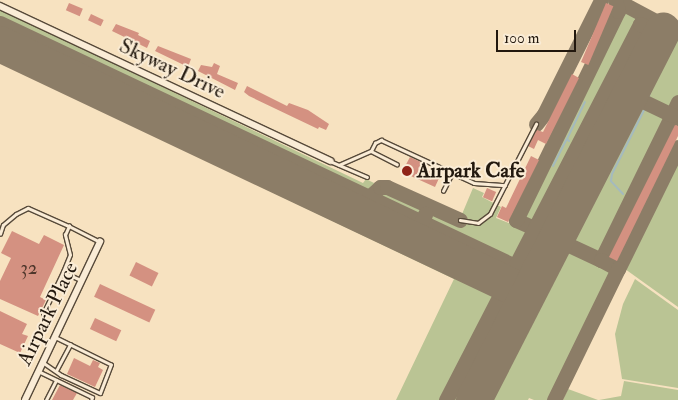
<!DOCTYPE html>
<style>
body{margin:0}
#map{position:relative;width:678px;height:400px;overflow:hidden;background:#f7e2c0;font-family:"IM FELL Double Pica",serif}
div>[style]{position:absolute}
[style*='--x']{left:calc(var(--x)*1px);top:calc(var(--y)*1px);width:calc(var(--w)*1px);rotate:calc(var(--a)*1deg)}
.green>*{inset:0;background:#bac494}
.stream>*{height:2px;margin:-1px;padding:0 1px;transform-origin:1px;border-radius:1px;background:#a4babe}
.taxiway>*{height:15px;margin:-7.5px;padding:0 7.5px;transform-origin:7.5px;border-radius:7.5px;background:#8c7d67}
.runway>*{height:36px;margin:-18px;padding:0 18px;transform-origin:18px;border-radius:18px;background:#8c7d67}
.building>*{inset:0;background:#d49181;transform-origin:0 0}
.roads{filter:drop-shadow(1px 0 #574a3a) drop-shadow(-1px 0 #574a3a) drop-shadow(0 1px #574a3a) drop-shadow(0 -1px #574a3a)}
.lane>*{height:2.5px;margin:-1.25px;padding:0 1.25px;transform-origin:1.25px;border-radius:1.25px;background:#faecd6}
.street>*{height:5.5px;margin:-2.75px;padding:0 2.75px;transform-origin:2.75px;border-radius:2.75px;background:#faecd6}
.dots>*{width:14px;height:14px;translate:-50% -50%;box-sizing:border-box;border:2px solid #faecd6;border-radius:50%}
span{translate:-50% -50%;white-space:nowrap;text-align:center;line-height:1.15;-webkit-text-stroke:4px #faecd6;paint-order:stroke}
.number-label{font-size:19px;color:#4e362b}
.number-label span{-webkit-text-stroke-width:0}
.street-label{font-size:21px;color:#22180e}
.poi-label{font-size:21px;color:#22180e;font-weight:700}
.left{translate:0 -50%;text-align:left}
.scale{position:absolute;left:496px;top:30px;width:80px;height:22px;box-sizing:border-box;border:2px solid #22180e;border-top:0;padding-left:6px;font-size:15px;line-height:18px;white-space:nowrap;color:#22180e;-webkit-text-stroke:4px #faecd6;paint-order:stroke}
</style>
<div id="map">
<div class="green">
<i style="clip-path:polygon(625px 6px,678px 35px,678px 99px,599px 261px,623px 273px,560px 400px,534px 400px,529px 398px,528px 400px,396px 400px,454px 279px,0 62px,0 9px,363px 183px,366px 179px,382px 187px,381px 191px,457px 226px,473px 188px,484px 193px,482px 197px,501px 207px,496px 218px,514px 225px,621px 7px)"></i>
<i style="clip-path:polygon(678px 158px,678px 307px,625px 269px)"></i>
<i style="clip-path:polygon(635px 279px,678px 310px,678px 388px,622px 379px,615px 334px,623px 304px)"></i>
<i style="clip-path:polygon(624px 381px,678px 390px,678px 400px,599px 400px,621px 396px)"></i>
<i style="clip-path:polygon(568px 389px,598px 400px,563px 400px)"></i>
</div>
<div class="stream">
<i style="--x:675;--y:29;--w:8;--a:-67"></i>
<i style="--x:648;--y:101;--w:25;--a:-79"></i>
<i style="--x:653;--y:76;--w:47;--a:-65.1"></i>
<i style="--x:569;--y:141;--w:3;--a:-135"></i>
<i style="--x:567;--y:139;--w:41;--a:-64.1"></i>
<i style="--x:553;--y:166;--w:30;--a:-63"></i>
<i style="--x:623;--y:194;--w:18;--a:-133"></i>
<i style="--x:611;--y:181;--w:7;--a:-82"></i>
<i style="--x:612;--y:174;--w:76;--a:-63.4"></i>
</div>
<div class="taxiway">
<i style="--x:616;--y:0;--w:70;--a:28"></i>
<i style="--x:0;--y:23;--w:569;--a:25.26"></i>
<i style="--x:678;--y:102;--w:14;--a:115"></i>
<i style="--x:672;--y:115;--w:7;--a:27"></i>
<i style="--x:536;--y:124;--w:13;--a:-51"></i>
<i style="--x:544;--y:114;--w:127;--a:-63.4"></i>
<i style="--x:247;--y:161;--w:19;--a:-65"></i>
<i style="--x:369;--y:197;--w:15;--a:-42"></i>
<i style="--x:380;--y:187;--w:7;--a:0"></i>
<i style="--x:387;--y:187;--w:80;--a:24.3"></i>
<i style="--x:534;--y:228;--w:20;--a:-156"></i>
<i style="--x:516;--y:220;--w:233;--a:-64"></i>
<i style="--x:618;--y:11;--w:11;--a:-105"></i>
<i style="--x:556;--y:239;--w:50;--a:25"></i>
<i style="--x:601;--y:260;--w:161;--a:-63.9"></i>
<i style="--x:672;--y:115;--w:47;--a:-154.5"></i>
<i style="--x:413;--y:240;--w:29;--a:-65"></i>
<i style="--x:601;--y:260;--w:19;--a:28"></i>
<i style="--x:618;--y:269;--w:136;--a:-63.8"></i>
<i style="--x:446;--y:400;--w:423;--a:-62.7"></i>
<i style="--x:640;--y:24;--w:23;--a:25"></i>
<i style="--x:554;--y:400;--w:146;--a:-64"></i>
</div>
<div class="runway">
<i style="--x:0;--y:44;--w:563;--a:25.34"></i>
<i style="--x:474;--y:400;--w:415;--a:-62.9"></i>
</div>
<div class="building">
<i style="left:69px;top:3px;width:15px;height:8px;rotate:23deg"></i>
<i style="left:606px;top:3px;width:8px;height:64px;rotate:23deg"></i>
<i style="left:91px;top:14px;width:14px;height:7px;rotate:25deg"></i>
<i style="clip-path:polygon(116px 24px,139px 33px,138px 35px,150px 41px,147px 48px,112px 31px)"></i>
<i style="clip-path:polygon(158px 46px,191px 59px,188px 67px,155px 51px)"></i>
<i style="clip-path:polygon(214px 63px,220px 66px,217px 74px,238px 83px,235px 90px,198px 71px,201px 65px,212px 67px)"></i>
<i style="clip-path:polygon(572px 74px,579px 78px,546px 144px,538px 140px,534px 149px,528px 146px,537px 130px,543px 132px)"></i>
<i style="clip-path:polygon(247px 86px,287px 106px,289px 103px,308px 110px,329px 124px,326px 130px,319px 127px,318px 129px,249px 96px,244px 92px)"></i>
<i style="clip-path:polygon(675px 125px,678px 126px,678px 136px,617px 261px,609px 257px)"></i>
<i style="clip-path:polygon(531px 156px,539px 160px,508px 222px,497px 217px,502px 206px,506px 208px)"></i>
<i style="clip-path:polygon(410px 157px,423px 163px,421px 167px,440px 176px,435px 187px,402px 172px)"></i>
<i style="left:487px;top:188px;width:10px;height:10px;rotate:24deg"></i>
<i style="clip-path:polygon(12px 231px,39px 244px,44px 235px,64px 245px,40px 297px,46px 300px,38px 316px,0 299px,0 281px,11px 258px,1px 253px)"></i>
<i style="left:136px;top:262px;width:25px;height:15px;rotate:26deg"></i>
<i style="left:100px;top:284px;width:61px;height:14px;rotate:25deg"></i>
<i style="clip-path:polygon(0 311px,27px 324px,22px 334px,28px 336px,20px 353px,0 344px)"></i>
<i style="left:95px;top:318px;width:29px;height:12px;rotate:25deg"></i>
<i style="clip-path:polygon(74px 358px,90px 366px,93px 360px,100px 363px,98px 367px,103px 370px,95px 387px,67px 374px)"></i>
<i style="clip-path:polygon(60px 385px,77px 393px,73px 400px,52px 400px)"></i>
</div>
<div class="roads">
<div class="lane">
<i style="--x:371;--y:151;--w:29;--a:27"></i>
<i style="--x:332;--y:162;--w:38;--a:23"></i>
<i style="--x:339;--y:165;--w:35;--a:-24"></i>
<i style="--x:371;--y:151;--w:9;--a:-63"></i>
<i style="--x:375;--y:143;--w:7;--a:-27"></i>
<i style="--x:381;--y:140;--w:102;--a:24.8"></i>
<i style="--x:474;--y:183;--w:31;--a:4"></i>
<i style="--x:443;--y:191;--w:20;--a:-63"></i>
<i style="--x:460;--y:220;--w:18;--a:9"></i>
<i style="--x:478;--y:223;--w:15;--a:-37"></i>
<i style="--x:490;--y:214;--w:101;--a:-62.9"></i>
<i style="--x:0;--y:234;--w:9;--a:-72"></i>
<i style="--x:3;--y:225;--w:17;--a:-40"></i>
<i style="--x:16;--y:214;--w:13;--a:-27"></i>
<i style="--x:28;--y:208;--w:45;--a:23.7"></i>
<i style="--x:63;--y:272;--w:18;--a:-68"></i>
<i style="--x:70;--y:255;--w:21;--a:-104"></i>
<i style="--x:65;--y:235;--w:10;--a:-66"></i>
<i style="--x:69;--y:226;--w:35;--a:27"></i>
<i style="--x:43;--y:314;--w:47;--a:-64.5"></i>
<i style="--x:63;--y:272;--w:20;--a:24"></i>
<i style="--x:44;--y:363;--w:21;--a:35"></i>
<i style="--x:61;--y:375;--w:43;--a:24.8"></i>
<i style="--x:100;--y:393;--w:30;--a:-69"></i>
<i style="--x:111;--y:365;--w:61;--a:-153.9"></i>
<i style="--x:56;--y:371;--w:30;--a:-62"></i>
<i style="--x:40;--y:372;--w:58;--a:25.7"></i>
<i style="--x:92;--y:397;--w:3;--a:90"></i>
<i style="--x:46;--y:400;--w:22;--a:-63"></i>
</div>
<div class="street">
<i style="--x:0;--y:6;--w:365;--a:25.1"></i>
<i style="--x:25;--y:400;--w:175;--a:-64.6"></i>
</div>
</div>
<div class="dots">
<i style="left:407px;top:171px;background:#8f2418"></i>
</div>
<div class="number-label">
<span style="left:29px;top:269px">32</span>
</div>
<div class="street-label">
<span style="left:172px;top:69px;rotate:25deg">Skyway Drive</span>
<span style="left:48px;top:314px;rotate:-64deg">Airpark Place</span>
</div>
<div class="poi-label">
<span class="left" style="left:417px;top:171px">Airpark Cafe</span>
</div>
<div class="scale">100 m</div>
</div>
